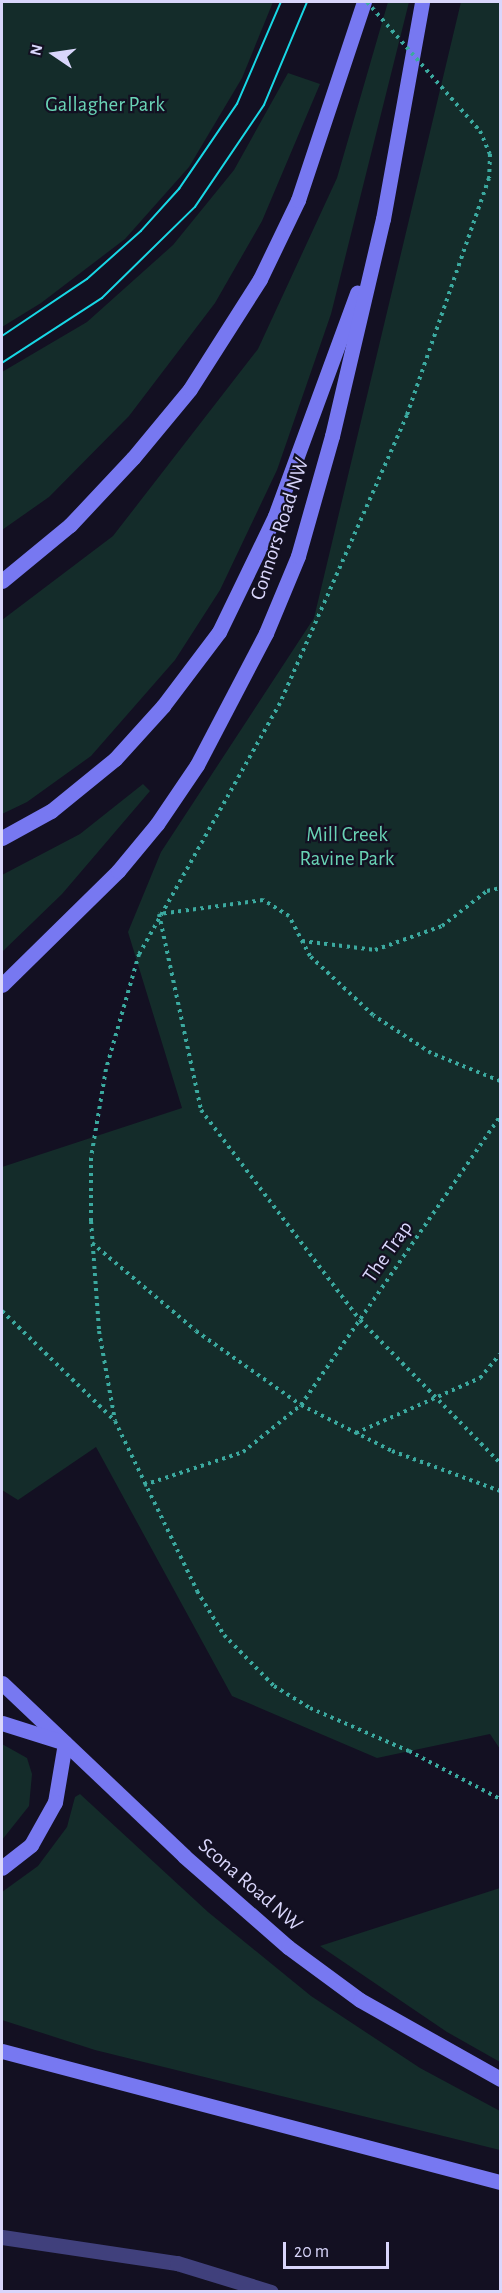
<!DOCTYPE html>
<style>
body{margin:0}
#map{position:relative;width:502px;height:2293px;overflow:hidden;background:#131022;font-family:"Alegreya Sans",sans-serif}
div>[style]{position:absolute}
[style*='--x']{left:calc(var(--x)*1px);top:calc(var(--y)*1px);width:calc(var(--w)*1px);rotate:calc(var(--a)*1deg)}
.green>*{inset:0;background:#142c2a}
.path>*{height:4px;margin-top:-2px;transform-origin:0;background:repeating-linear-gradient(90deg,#3ba99f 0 3px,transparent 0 7.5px)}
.lane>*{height:15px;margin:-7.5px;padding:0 7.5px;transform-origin:7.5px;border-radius:7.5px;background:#40407c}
.secondary>*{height:15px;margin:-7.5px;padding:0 7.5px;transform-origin:7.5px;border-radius:7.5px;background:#7778f1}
.tram>*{height:1.5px;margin:-0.75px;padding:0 0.75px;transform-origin:0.75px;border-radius:0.75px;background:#18d7e5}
.path-bridge>*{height:4px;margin-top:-2px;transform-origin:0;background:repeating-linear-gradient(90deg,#3ba99f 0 3px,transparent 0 7.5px)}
span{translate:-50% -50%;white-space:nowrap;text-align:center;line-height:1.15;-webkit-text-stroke:4.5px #131022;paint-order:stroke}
.park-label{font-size:21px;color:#69d3b5}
.street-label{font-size:21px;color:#d9d6fb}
.frame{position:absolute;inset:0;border:3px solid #d9d6fb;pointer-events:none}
.north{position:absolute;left:24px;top:24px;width:60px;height:60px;-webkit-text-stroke:4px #131022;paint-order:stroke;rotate:283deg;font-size:16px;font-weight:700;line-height:24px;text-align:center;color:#d9d6fb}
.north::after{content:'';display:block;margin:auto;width:21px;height:27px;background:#d9d6fb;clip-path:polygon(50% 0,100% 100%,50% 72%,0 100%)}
.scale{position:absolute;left:283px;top:2242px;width:106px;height:27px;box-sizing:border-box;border:3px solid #d9d6fb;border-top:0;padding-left:8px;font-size:18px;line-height:21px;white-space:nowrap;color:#d9d6fb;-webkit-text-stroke:4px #131022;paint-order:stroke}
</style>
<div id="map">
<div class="green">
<i style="clip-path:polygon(2px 2px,273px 2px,242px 78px,189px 167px,125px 239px,41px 303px,2px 327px)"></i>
<i style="clip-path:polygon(388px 2px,409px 2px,331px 314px,277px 470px,220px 590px,175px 660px,91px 756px,27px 802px,2px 814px,2px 620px,113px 536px,258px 349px,337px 178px)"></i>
<i style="clip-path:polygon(461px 2px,500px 2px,500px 1749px,490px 1734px,377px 1758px,232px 1696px,96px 1447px,18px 1500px,2px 1490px,2px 1167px,182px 1108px,128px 932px,161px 852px,314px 618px)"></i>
<i style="clip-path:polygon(288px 73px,320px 84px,262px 221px,215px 303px,129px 416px,49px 497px,2px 530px,2px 372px,87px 322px,173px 245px,234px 170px)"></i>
<i style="clip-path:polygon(143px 784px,150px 791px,62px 894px,2px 952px,2px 875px,80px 834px)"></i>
<i style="clip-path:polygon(2px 1744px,27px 1758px,32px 1774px,29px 1806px,2px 1840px)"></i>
<i style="clip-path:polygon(80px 1794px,208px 1912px,311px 1996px,420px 2068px,500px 2111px,500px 2150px,95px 2050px,2px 2020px,2px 1892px,38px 1866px,67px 1827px,75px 1797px)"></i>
<i style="clip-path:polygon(500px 1888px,500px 2062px,447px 2032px,320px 1946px)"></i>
</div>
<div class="path">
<i style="--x:480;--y:131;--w:25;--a:67"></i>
<i style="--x:490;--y:154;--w:24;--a:92"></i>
<i style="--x:489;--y:178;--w:251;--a:109.1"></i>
<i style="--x:407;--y:415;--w:315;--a:113.8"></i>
<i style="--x:280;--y:703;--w:288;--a:119.3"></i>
<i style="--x:139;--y:954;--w:120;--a:106"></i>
<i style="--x:106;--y:1069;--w:90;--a:99.6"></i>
<i style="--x:91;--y:1158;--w:63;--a:90"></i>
<i style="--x:91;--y:1221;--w:110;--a:85.8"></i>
<i style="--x:99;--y:1331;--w:91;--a:79.9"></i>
<i style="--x:115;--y:1421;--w:189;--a:64.2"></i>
<i style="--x:197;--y:1591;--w:52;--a:58.5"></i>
<i style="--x:224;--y:1635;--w:71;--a:45.6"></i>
<i style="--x:274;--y:1686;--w:42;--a:31.4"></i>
<i style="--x:310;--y:1708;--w:108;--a:23.5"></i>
<i style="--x:409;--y:1751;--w:103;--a:27.8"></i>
<i style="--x:302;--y:941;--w:74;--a:7"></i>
<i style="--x:375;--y:950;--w:71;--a:-19.7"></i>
<i style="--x:442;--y:926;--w:57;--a:-37.9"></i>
<i style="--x:487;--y:891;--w:13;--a:-13"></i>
<i style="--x:500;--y:1081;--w:74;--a:-157.9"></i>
<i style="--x:431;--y:1053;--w:69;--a:-146.8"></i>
<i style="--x:373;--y:1015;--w:86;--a:-136.9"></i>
<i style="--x:310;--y:956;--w:45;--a:-117.7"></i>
<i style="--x:289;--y:916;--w:31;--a:-148"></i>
<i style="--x:263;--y:900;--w:105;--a:172.3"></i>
<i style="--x:159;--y:914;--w:200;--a:77.9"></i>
<i style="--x:201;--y:1110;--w:263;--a:52.9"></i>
<i style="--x:360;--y:1320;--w:200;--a:45.6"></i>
<i style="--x:92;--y:1243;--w:136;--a:40.2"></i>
<i style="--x:196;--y:1331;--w:128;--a:35.2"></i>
<i style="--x:301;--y:1405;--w:102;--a:26.8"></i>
<i style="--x:392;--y:1451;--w:115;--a:20.3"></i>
<i style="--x:2;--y:1311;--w:156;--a:44.2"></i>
<i style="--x:356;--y:1433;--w:136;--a:-23.9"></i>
<i style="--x:480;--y:1378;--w:31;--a:-50"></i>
<i style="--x:144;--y:1485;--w:104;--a:-18.4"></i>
<i style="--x:243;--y:1452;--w:75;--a:-39"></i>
<i style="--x:301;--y:1405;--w:351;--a:-55.4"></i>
</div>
<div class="lane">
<i style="--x:2;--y:2237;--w:177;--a:8.5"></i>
<i style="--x:177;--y:2263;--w:98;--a:17.1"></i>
</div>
<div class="secondary">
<i style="--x:2;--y:581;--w:88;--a:-39.5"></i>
<i style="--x:70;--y:525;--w:92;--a:-46.8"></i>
<i style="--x:133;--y:458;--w:89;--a:-50.4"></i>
<i style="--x:190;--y:389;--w:130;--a:-57.5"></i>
<i style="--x:260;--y:279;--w:88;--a:-64.3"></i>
<i style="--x:298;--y:200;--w:209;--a:-71.6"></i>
<i style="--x:2;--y:838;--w:56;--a:-28.9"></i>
<i style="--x:51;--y:811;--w:82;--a:-39.1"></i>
<i style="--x:115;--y:759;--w:72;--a:-47.8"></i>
<i style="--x:163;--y:706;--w:93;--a:-52.9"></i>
<i style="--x:219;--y:632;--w:129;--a:-64.2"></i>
<i style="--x:275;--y:516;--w:238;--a:-69.8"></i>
<i style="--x:2;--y:985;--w:163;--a:-44.5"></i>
<i style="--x:118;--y:871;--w:61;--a:-50.3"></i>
<i style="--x:157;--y:824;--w:71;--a:-55.9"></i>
<i style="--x:197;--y:765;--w:149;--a:-62.4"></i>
<i style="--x:266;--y:633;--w:83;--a:-67.4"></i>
<i style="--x:298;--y:556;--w:125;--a:-74.2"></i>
<i style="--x:332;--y:436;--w:223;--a:-76.8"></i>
<i style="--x:383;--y:219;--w:220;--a:-79.8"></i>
<i style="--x:2;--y:1683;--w:251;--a:43.5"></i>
<i style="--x:184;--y:1856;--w:138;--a:41.2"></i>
<i style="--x:288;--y:1947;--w:89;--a:36.4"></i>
<i style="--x:360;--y:2000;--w:161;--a:29.4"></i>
<i style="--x:2;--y:1723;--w:66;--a:17.6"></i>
<i style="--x:65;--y:1743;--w:60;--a:99.6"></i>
<i style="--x:55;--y:1802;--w:49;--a:119.2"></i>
<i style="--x:31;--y:1845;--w:37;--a:142"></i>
<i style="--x:2;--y:2051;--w:515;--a:14.74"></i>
</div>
<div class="tram">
<i style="--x:2;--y:336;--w:102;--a:-33.8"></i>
<i style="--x:87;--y:279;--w:72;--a:-41.6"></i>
<i style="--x:141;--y:231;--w:57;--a:-47.9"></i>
<i style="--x:179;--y:189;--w:103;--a:-55.7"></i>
<i style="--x:237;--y:104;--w:111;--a:-66.7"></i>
<i style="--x:2;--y:363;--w:119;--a:-33"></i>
<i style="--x:102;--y:298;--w:130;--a:-44.4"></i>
<i style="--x:195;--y:207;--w:123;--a:-55.9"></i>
<i style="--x:264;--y:105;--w:112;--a:-67.3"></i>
</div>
<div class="path-bridge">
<i style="--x:367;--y:2;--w:171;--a:48.8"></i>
</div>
<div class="park-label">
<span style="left:105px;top:105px">Gallagher Park</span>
<span style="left:347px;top:847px">Mill Creek<br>Ravine Park</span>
</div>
<div class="street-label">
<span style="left:280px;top:529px;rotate:-72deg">Connors Road NW</span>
<span style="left:388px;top:1252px;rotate:-55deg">The Trap</span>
<span style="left:250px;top:1885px;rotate:41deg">Scona Road NW</span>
</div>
<div class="frame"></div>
<div class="north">N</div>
<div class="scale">20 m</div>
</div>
